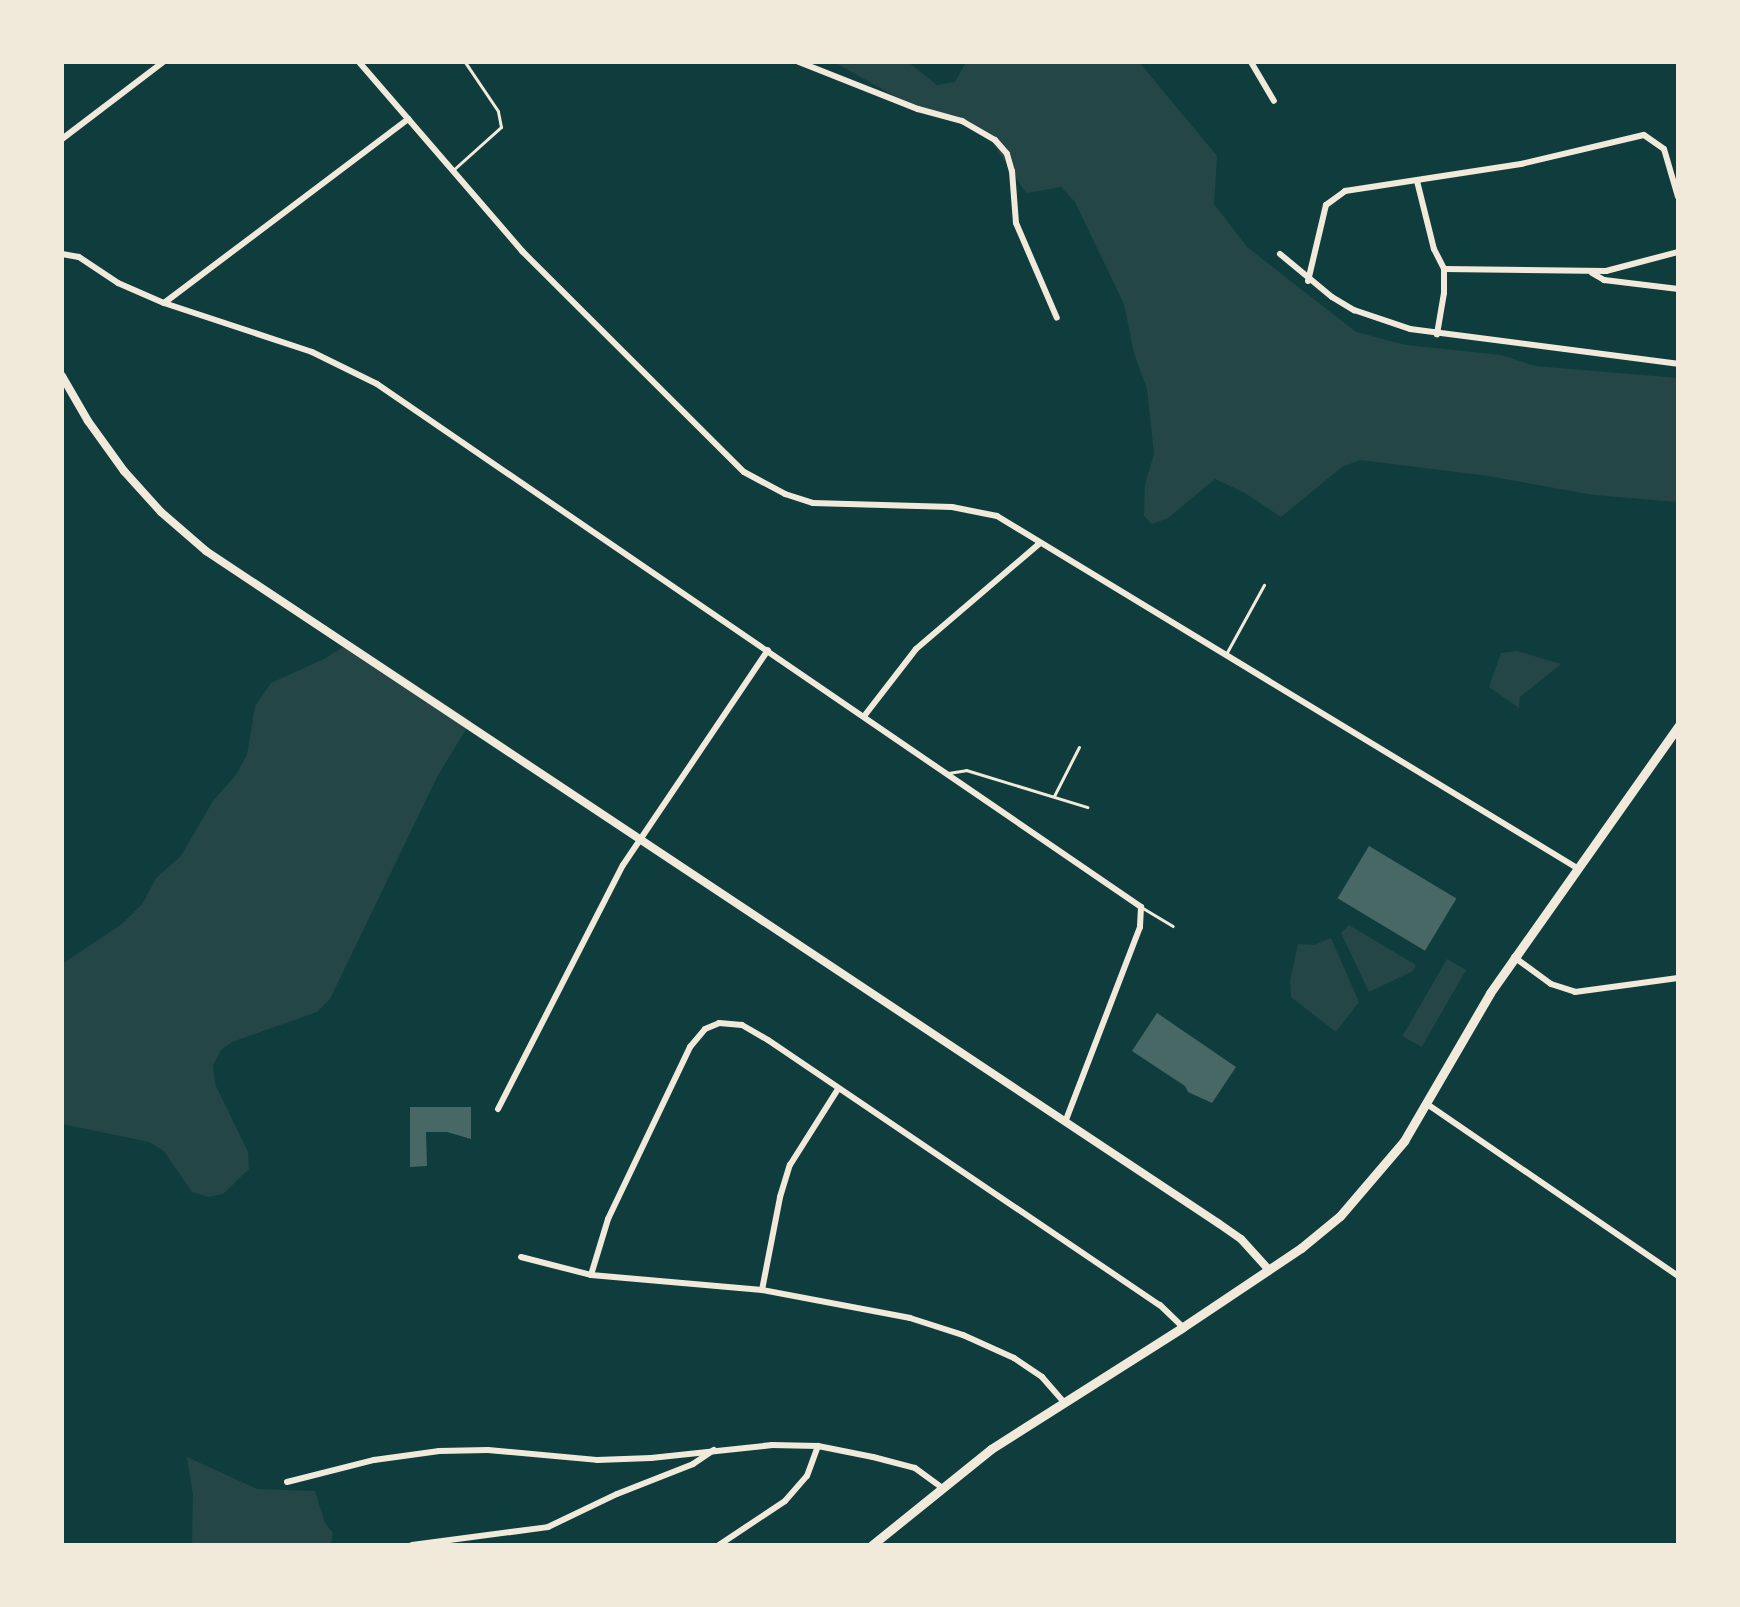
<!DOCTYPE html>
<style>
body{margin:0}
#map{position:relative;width:1740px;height:1607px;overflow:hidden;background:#0f3d3e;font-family:Barlow,sans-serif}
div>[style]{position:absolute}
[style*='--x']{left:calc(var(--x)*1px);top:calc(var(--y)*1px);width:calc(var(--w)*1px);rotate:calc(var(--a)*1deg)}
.green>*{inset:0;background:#244646;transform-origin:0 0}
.building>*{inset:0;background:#486865;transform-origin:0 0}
.service>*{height:3px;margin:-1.5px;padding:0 1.5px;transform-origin:1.5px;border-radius:1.5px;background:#f1e9da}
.minor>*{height:6px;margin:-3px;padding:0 3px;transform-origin:3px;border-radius:3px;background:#f1e9da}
.tertiary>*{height:8px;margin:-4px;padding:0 4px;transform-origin:4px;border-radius:4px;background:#f1e9da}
.secondary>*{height:9px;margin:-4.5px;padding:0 4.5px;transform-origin:4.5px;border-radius:4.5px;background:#f1e9da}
span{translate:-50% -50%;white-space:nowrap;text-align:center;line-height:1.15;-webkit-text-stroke:8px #f1e9da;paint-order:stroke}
.frame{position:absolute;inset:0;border:64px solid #f1e9da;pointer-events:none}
</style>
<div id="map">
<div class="green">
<i style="clip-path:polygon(834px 62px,908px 62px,937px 85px,955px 82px,966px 62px,1139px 62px,1217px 156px,1214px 204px,1247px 247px,1356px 332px,1406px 345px,1501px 355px,1535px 366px,1678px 378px,1678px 502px,1594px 495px,1488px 476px,1360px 460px,1342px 467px,1281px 517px,1245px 493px,1215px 479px,1168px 518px,1152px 524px,1144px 516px,1145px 484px,1154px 454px,1147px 389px,1134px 353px,1124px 304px,1075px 202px,1061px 187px,1026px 193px,990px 139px,969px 121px,960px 122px,900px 99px)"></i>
<i style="clip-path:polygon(351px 642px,471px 721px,437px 777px,330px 999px,317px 1012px,232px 1042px,221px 1050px,213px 1065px,215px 1084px,248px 1152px,249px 1169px,223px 1194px,208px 1197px,192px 1192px,164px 1151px,149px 1142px,62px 1124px,62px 964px,122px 924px,143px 903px,156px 878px,181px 856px,213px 801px,236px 775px,247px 755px,255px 706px,271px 683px,326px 658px)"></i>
<i style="clip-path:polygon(1517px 651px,1561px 664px,1520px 697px,1519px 708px,1489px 687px,1501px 653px)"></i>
<i style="clip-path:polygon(1349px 925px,1416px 965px,1413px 971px,1369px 992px,1341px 933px)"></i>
<i style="clip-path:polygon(1331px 938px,1359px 1002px,1336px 1032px,1291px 997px,1290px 981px,1298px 944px,1314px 945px)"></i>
<i style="left:1447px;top:959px;width:22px;height:89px;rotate:30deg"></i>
<i style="clip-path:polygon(187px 1457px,257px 1489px,315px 1491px,325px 1523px,333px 1533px,331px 1545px,192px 1545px,193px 1495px)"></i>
</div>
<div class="building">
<i style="left:1369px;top:846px;width:102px;height:61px;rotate:31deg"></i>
<i style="clip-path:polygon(1157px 1013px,1236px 1067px,1212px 1103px,1188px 1092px,1185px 1086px,1132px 1051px)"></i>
<i style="clip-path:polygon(410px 1107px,471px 1107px,471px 1139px,447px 1132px,426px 1132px,427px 1166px,410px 1167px)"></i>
</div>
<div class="service">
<i style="--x:452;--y:171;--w:66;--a:-41.9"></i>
<i style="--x:501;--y:127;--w:16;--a:-101"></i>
<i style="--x:498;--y:111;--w:59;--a:-124"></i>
<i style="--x:1226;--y:654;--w:79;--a:-61.2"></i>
<i style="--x:948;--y:773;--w:18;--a:-9"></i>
<i style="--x:966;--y:770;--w:127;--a:17"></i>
<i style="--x:1054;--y:796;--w:55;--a:-63"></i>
<i style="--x:1141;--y:907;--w:37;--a:31"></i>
</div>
<div class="minor">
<i style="--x:359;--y:62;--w:250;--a:49.2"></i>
<i style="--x:522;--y:251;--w:313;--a:44.9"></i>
<i style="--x:744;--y:472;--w:47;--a:28.2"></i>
<i style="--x:785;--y:494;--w:29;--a:18"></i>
<i style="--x:813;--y:503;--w:139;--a:1.6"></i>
<i style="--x:952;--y:507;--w:46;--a:11.3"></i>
<i style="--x:997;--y:516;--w:678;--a:31.25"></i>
<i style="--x:799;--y:62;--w:128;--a:21.6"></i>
<i style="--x:918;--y:109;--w:46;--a:15.3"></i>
<i style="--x:962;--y:121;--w:38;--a:30"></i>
<i style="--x:995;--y:140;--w:18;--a:49"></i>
<i style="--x:1007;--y:154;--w:18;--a:74"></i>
<i style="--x:1012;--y:171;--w:52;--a:85.6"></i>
<i style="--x:1016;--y:223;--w:103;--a:66.7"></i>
<i style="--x:1251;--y:62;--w:45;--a:59.5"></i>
<i style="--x:62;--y:139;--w:127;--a:-37.3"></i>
<i style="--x:1417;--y:181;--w:70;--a:76"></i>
<i style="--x:1434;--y:249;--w:22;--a:63"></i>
<i style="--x:1444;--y:269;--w:24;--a:90"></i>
<i style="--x:1444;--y:293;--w:42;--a:99.7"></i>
<i style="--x:62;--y:254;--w:17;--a:10"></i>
<i style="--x:79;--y:257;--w:47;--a:33.7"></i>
<i style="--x:118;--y:283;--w:50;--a:23.5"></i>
<i style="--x:164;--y:303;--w:156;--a:18.3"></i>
<i style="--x:312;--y:352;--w:72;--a:26.2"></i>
<i style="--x:377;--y:384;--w:926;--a:34.39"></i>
<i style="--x:1141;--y:907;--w:20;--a:93"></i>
<i style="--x:1140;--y:927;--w:209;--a:111"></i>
<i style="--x:1280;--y:254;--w:67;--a:39.6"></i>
<i style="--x:1332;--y:297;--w:26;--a:31"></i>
<i style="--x:1354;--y:310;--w:59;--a:18.7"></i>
<i style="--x:1410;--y:329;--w:270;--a:7.4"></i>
<i style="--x:1444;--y:269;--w:162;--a:0.7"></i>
<i style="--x:1606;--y:271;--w:74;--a:-14.8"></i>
<i style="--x:1592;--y:273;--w:14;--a:30"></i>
<i style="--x:1604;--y:280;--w:75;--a:6.9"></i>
<i style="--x:1308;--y:281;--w:78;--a:-76.7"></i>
<i style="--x:1326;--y:205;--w:24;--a:-36"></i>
<i style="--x:1345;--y:191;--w:178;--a:-8.7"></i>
<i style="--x:1521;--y:164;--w:126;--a:-13.3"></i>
<i style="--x:1644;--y:135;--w:24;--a:35"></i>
<i style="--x:1664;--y:149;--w:50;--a:73.7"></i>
<i style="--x:164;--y:303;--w:306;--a:-37"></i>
<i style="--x:865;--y:715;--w:83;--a:-52.3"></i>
<i style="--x:916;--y:649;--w:163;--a:-40.5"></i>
<i style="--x:1514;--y:957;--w:46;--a:36.1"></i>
<i style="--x:1551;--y:984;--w:25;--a:18"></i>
<i style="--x:1575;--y:992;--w:104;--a:-7.7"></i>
<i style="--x:1427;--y:1104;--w:304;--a:34.4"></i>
<i style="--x:498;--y:1109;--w:274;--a:-62.9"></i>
<i style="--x:623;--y:865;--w:259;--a:-56"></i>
<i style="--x:521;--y:1257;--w:72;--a:14.4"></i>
<i style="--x:591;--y:1275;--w:172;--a:5"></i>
<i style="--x:762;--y:1290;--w:151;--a:10.7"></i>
<i style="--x:910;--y:1318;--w:56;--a:17.8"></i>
<i style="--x:963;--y:1335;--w:56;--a:24.3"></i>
<i style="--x:1014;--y:1358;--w:34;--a:34"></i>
<i style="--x:1042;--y:1377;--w:33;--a:49"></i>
<i style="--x:591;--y:1275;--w:59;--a:-73.1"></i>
<i style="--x:608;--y:1219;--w:191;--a:-64.5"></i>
<i style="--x:690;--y:1047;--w:23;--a:-50"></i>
<i style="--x:705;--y:1029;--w:15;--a:-23"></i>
<i style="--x:719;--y:1023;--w:23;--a:5"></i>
<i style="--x:742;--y:1025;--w:30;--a:30"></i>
<i style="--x:768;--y:1040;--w:473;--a:34.1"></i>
<i style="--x:1160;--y:1305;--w:32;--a:44"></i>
<i style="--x:762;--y:1290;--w:95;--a:-79"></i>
<i style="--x:780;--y:1197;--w:34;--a:-73"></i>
<i style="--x:790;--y:1165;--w:90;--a:-57.7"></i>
<i style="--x:287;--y:1482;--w:90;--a:-14.2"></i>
<i style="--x:374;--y:1460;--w:66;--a:-7.9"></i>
<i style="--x:439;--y:1451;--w:49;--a:-1.2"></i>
<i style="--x:488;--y:1450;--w:109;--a:5.2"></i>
<i style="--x:597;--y:1460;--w:54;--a:-2.1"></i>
<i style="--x:651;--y:1458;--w:122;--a:-6.1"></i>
<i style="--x:772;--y:1445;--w:46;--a:1.2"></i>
<i style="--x:818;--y:1446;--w:56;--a:11.3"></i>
<i style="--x:873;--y:1457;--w:43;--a:14.7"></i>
<i style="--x:915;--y:1468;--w:32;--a:36"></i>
<i style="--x:412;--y:1545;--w:137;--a:-7.5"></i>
<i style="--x:548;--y:1527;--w:76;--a:-25.6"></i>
<i style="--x:617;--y:1494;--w:82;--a:-21.5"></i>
<i style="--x:693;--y:1464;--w:25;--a:-34"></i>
<i style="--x:719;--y:1545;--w:79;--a:-33.7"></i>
<i style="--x:785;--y:1501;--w:33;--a:-49"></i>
<i style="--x:807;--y:1476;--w:32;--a:-70"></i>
</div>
<div class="tertiary">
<i style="--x:62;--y:376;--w:52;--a:60"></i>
<i style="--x:88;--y:421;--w:62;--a:54.2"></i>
<i style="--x:124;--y:471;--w:55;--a:47.9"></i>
<i style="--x:161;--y:512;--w:60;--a:40.9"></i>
<i style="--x:206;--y:551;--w:1215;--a:33.59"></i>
<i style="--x:1218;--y:1223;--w:28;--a:35"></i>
<i style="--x:1241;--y:1239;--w:42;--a:47.9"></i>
</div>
<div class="secondary">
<i style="--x:872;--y:1545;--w:153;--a:-38.9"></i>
<i style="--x:991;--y:1449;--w:227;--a:-32.4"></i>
<i style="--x:1183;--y:1327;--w:142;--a:-33.8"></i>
<i style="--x:1301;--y:1248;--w:50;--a:-39.4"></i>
<i style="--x:1340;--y:1216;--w:99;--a:-49.5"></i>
<i style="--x:1404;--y:1141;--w:171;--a:-59.8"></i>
<i style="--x:1490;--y:993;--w:327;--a:-54.8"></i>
</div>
<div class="frame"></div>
</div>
